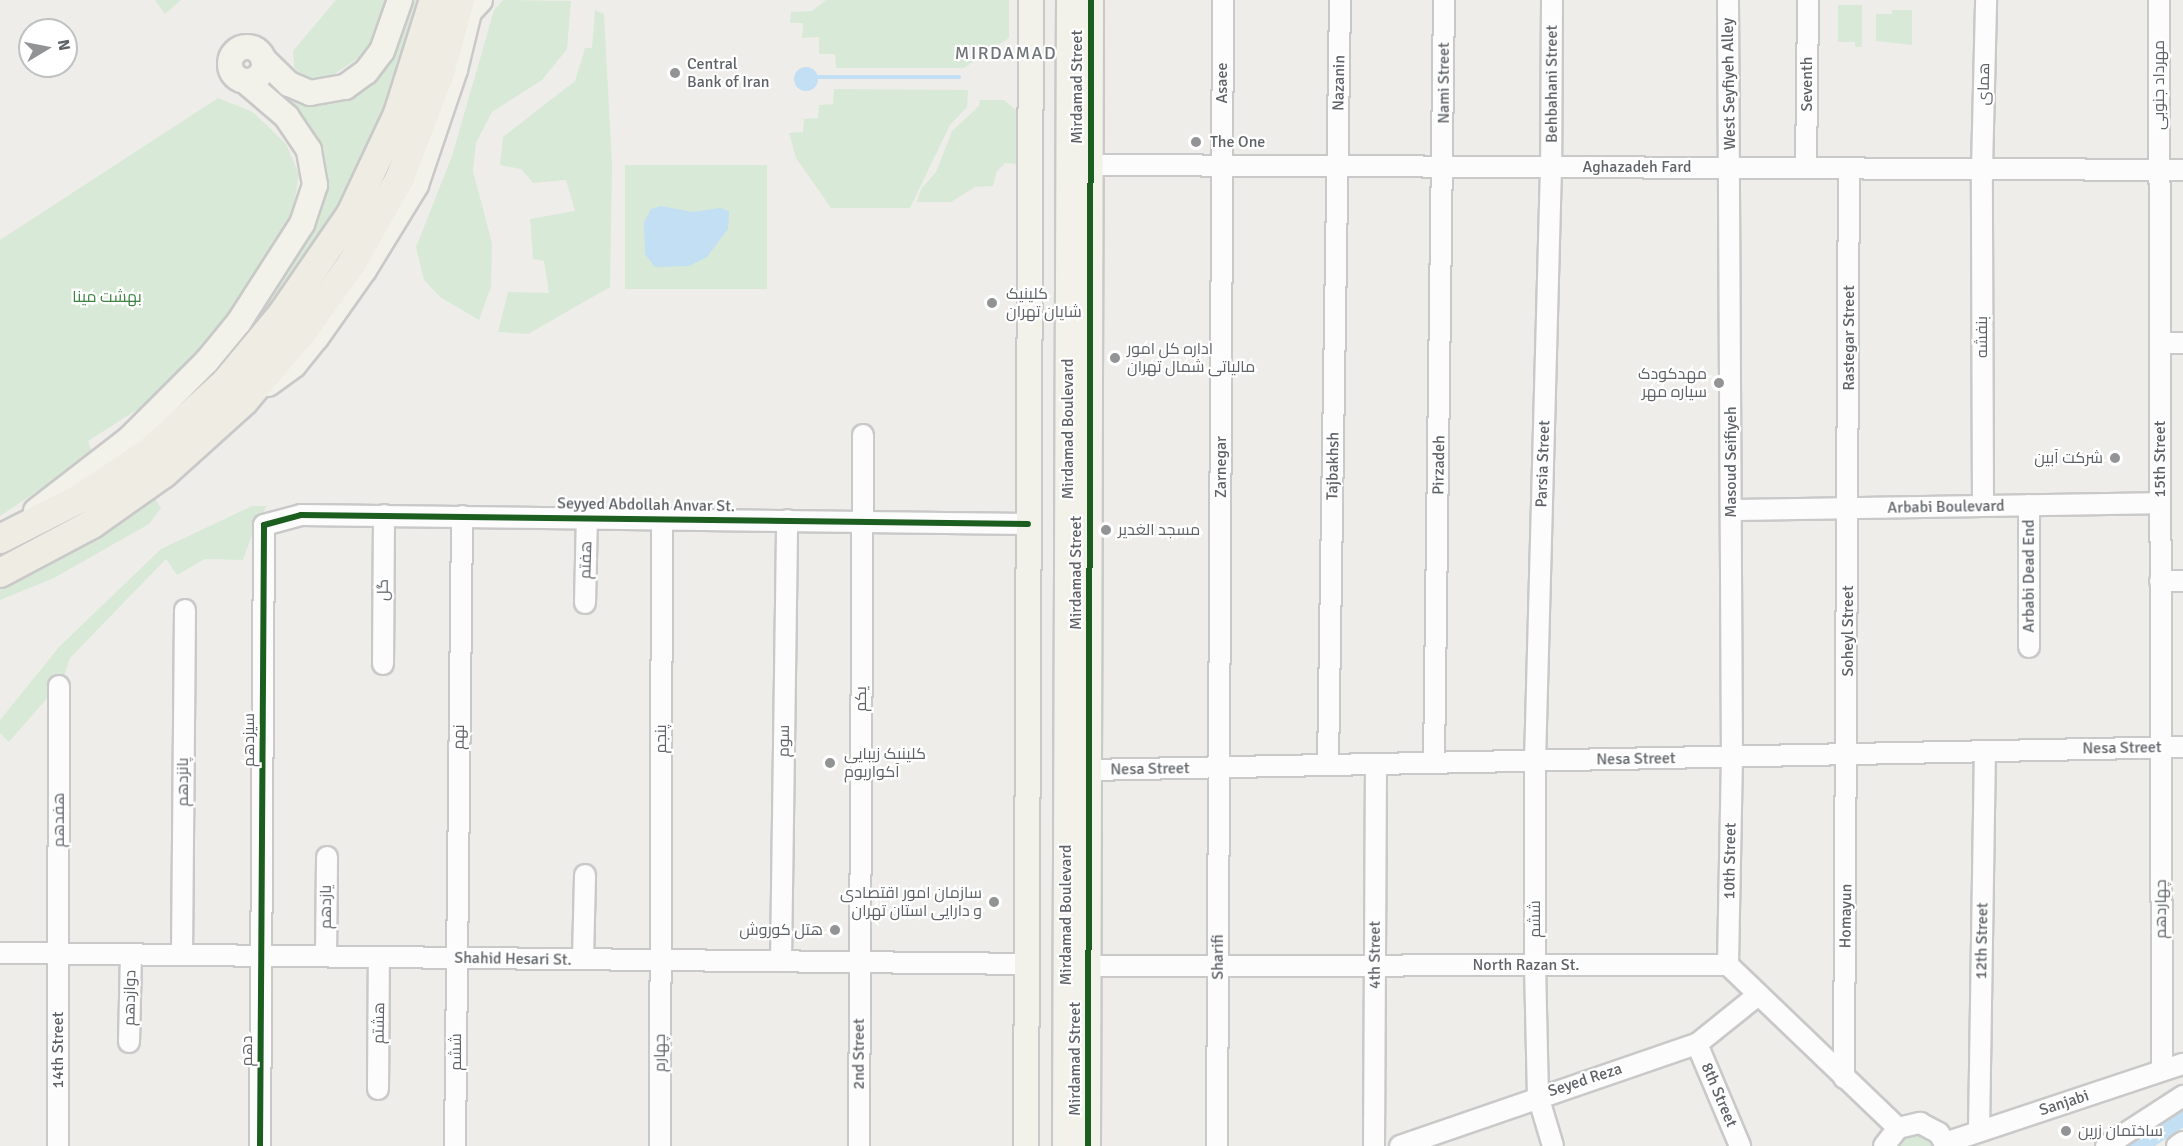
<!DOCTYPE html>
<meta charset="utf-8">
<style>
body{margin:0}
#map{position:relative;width:2183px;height:1146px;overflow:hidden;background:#eeedea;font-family:Signika,Cairo,sans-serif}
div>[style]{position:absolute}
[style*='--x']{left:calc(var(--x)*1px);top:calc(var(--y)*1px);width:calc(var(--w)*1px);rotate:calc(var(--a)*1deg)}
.green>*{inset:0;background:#d9e9d7;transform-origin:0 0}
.water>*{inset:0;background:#c2dff4}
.round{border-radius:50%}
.stream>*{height:4px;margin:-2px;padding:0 2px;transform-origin:2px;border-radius:2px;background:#c2dff4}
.river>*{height:24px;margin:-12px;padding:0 12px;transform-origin:12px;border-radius:12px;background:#c2dff4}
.roads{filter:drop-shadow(2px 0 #c9c9c9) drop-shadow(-2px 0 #c9c9c9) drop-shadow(0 2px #c9c9c9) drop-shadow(0 -2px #c9c9c9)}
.minor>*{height:20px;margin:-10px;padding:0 10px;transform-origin:10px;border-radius:10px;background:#fcfcfc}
.major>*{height:24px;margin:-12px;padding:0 12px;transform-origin:12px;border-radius:12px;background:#f3f2ea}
.major>.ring{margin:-12px;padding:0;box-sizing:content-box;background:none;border:24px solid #f3f2ea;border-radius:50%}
.highway>*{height:28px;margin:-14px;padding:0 14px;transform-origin:14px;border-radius:14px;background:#efece4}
.cycleway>*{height:6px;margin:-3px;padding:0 3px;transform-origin:3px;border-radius:3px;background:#1b5e20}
.dots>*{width:16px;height:16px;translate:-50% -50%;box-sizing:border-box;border:3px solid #fff;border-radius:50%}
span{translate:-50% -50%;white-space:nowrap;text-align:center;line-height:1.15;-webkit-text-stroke:4.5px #fff;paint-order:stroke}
.poi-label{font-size:16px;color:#5f6367}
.left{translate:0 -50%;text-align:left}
.right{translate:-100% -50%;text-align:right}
.street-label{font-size:16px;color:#5f6367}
.park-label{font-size:16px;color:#3c8240}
.neighbourhood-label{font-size:18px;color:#707579;letter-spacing:1.5px}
.north{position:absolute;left:18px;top:18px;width:60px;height:60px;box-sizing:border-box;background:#fff;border:2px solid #bfc1c2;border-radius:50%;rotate:80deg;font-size:16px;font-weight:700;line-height:24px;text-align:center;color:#5f6367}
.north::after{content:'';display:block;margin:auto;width:21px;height:27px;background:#919395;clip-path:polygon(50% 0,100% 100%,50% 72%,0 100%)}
</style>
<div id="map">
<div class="green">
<i style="clip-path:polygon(155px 0,181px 0,165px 14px)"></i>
<i style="clip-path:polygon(336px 0,386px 0,369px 51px,330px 77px,306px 81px,294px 67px,293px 51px)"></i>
<i style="clip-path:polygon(408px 0,417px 0,399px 77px,330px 231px,251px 342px,173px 419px,165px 411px,238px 335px,289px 267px,321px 206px,325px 172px,272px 90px,317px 103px,359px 91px,398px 46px)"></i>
<i style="clip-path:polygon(503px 0,571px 1px,567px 49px,542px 80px,492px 112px,476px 143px,473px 171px,492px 243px,491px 287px,479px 320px,440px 297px,424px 280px,416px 247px,452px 156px,494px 10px)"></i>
<i style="clip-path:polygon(826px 0,1009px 0,1009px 38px,964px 68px,836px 68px,835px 54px,819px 54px,819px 37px,802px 38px,803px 23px,790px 23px,791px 12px,812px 11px)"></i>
<i style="clip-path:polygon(1838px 5px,1862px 5px,1862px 47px,1855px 47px,1855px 42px,1838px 42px)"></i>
<i style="clip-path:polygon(595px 10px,604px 14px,612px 164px,610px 287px,528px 334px,498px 332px,508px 292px,549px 293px,544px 261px,533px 259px,530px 219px,575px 211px,566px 180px,533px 183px,521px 169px,500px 165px,503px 137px,575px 81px,585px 48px,592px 48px)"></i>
<i style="clip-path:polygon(1892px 10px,1912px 10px,1912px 45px,1876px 41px,1876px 14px,1891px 14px,1891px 19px)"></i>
<i style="clip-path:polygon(834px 89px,968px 90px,967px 107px,950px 125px,910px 208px,831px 208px,796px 158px,789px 133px,803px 132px,804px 119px,818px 118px,819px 105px,833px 104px)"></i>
<i style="clip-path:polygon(218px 98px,253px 112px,286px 144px,299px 174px,291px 225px,228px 326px,159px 396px,88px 441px,93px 454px,0 516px,0 240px)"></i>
<i style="clip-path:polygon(980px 100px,1004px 100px,1018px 112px,1019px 164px,1005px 163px,997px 171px,993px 186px,975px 187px,951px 202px,917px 202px,921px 189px,936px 172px,952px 131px,979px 106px)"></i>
<i style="left:625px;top:165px;width:142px;height:124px"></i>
<i style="clip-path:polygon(152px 493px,161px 508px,149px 524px,54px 578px,0 600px,0 581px)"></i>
<i style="clip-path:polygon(252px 506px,267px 506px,256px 524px,243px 560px,205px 559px,177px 575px,166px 559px,70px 658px,63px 680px,9px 742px,0 733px,0 720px,59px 647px,161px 549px)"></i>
<i style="clip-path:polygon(1920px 1130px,1939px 1146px,1891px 1146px,1897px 1138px)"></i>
</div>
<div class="water">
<i class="round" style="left:794px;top:67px;width:24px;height:24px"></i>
<i style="clip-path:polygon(661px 206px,692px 212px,720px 208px,729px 211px,728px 229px,707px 257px,689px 266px,655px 267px,645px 254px,644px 222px,651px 209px)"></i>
</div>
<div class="stream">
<i style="--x:818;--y:77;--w:141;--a:0"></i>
</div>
<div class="river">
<i style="--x:2133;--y:1146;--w:60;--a:-33.4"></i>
</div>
<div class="roads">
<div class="minor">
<i style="--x:1552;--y:0;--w:167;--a:90.3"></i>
<i style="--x:1551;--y:167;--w:594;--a:91.54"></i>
<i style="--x:1535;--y:761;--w:204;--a:90"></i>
<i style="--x:1535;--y:965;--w:131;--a:88.7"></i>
<i style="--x:1538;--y:1096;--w:52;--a:73.3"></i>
<i style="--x:1728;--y:0;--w:756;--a:89.7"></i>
<i style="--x:1732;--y:756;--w:209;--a:91.1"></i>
<i style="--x:2159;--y:0;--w:1070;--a:89.84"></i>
<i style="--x:1091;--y:165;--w:1092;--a:0.26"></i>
<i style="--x:1806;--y:168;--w:168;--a:-89.3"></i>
<i style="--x:2160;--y:343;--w:23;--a:0"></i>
<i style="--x:2029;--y:505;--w:142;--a:90"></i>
<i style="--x:1983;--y:506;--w:337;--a:-90.2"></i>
<i style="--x:1982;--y:169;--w:169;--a:-88.6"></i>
<i style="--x:1731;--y:510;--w:429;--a:-0.9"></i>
<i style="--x:2160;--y:581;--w:23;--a:0"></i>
<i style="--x:585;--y:603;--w:86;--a:-88.7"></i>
<i style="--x:383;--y:664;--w:149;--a:-89.6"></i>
<i style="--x:1434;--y:763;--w:763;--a:-89.25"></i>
<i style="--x:1328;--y:765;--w:765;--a:-89.1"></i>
<i style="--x:1089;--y:770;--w:1094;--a:-1.2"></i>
<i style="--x:0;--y:953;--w:1026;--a:0.61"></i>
<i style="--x:182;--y:955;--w:345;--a:-89.5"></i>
<i style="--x:326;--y:956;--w:99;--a:-89.4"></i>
<i style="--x:583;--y:959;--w:84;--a:-88.6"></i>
<i style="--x:781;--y:961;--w:441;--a:-89.2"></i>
<i style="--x:1089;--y:966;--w:639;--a:-0.09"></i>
<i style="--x:1728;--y:965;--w:236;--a:43.8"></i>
<i style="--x:129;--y:1042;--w:88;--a:-88.7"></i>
<i style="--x:1697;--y:1044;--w:111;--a:67.1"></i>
<i style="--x:1844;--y:1078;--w:910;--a:-89.69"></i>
<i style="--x:378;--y:1089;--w:132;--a:-89.6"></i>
<i style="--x:1979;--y:1131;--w:380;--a:-89.1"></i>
<i style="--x:1945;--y:1143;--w:251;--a:-18.4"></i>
<i style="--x:58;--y:1146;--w:460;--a:-89.9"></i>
<i style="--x:260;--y:1146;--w:621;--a:-89.63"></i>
<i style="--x:264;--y:525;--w:38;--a:-15"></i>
<i style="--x:301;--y:515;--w:727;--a:0.71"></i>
<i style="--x:455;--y:1146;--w:630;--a:-89.36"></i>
<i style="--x:660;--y:1146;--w:628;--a:-89.82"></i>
<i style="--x:859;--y:1146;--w:711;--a:-89.68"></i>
<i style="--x:1217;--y:1146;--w:1146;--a:-89.7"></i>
<i style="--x:1374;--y:1146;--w:382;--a:-89.7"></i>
<i style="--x:1400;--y:1146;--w:314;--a:-19"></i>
<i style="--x:1697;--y:1044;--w:78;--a:-38.8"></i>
<i style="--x:1884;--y:1146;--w:23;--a:-52"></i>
<i style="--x:1898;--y:1128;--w:23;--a:-13"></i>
<i style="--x:1920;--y:1123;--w:21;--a:28"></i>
<i style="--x:1939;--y:1133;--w:15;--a:62"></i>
<i style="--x:2106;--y:1146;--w:92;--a:-33"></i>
<i style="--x:2177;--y:1146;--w:7;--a:-34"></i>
</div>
<div class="major">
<i class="ring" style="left:230px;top:47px;width:10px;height:10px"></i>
<i style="--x:263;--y:59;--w:36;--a:44"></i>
<i style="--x:289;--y:84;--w:23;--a:23"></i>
<i style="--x:310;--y:93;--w:36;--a:-10"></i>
<i style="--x:345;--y:87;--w:26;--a:-36"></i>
<i style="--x:366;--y:72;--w:26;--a:-53"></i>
<i style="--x:382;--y:51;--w:54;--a:-70.6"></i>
<i style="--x:268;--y:384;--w:32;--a:-36"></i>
<i style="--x:294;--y:365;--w:35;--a:-51"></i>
<i style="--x:316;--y:338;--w:83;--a:-54.8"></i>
<i style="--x:364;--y:270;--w:100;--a:-58.5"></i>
<i style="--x:416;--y:185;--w:121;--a:-71.3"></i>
<i style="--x:455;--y:70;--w:60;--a:-76.4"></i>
<i style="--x:469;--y:12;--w:16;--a:-47"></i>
<i style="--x:36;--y:511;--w:118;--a:-37.7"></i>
<i style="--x:129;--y:439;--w:110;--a:-45"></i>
<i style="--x:207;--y:361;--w:50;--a:-50.6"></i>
<i style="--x:239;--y:322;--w:117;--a:-57.3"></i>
<i style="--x:302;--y:224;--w:41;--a:-71.6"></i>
<i style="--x:315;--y:185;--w:36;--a:-100"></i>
<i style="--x:309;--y:150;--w:40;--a:-124"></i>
<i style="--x:287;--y:117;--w:55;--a:-139.4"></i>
<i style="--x:1026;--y:1146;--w:1146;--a:-89.75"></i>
<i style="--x:1065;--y:1146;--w:1146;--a:-89.8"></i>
<i style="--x:1088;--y:1146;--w:1146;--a:-89.85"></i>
</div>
<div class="highway">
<i style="--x:0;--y:539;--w:89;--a:-26.9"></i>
<i style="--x:79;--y:499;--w:83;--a:-33.7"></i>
<i style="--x:148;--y:453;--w:105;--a:-42.3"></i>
<i style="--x:226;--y:382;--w:89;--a:-50.4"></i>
<i style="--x:283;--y:313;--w:120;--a:-55.5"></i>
<i style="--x:351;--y:214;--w:110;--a:-64.8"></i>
<i style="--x:398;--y:114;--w:120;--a:-72.5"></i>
<i style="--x:0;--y:573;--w:104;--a:-28"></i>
<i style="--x:92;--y:524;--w:87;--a:-35.2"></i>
<i style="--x:163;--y:474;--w:109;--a:-42"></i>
<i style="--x:244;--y:401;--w:92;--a:-49.9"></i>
<i style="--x:303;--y:331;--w:84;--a:-54.2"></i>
<i style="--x:352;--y:263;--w:98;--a:-60.5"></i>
<i style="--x:400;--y:178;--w:116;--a:-69.2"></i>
<i style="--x:441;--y:70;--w:73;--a:-74.8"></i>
</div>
</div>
<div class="cycleway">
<i style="--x:260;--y:1146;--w:621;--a:-89.63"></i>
<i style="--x:264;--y:525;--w:38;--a:-15"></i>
<i style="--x:301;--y:515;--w:727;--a:0.71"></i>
<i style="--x:1088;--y:1146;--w:1146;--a:-89.85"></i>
</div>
<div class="dots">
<i style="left:675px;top:73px;background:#919395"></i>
<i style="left:1196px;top:142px;background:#919395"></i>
<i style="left:992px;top:303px;background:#919395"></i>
<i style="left:1115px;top:358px;background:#919395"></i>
<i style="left:1719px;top:383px;background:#919395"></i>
<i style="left:2115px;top:458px;background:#919395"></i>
<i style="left:1106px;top:530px;background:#919395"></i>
<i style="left:830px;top:763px;background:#919395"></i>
<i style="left:994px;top:902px;background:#919395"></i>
<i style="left:835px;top:930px;background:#919395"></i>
<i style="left:2066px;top:1131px;background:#919395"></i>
</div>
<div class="poi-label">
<span class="left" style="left:687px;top:73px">Central<br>Bank of Iran</span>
<span class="left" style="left:1210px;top:142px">The One</span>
<span class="left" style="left:1006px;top:303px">کلینیک<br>شایان تهران</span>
<span class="left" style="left:1127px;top:358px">اداره کل امور<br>مالیاتی شمال تهران</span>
<span class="right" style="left:1707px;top:383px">مهدکودک<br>سیاره مهر</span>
<span class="right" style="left:2103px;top:458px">شرکت آبین</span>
<span class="left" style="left:1118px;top:530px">مسجد الغدیر</span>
<span class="left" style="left:844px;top:763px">کلینیک زیبایی<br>آکواریوم</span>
<span class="right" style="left:982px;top:902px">سازمان امور اقتصادی<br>و دارایی استان تهران</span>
<span class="right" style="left:823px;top:930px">هتل کوروش</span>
<span class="left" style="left:2078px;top:1131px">ساختمان زرین</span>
</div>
<div class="street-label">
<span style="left:1222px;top:83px;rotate:-90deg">Asaee</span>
<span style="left:1339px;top:83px;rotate:-89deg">Nazanin</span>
<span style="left:1444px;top:83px;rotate:-90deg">Nami Street</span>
<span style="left:1552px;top:84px;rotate:-90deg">Behbahani Street</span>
<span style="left:1729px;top:84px;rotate:-91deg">West Seyfiyeh Alley</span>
<span style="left:1807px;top:84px;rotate:-90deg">Seventh</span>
<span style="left:1984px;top:84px;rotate:-89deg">همای</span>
<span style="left:2159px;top:85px;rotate:-90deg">مهرداد جنوبی</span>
<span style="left:1077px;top:87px;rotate:-90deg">Mirdamad Street</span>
<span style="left:1637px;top:167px">Aghazadeh Fard</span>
<span style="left:1982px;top:337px;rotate:-90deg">بنفشه</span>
<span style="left:1849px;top:338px;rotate:-90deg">Rastegar Street</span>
<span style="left:1068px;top:429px;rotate:-90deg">Mirdamad Boulevard</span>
<span style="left:2160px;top:459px;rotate:-90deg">15th Street</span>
<span style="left:1731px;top:462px;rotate:-90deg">Masoud Seifiyeh</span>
<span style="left:1543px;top:464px;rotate:-88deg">Parsia Street</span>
<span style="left:1439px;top:465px;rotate:-89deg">Pirzadeh</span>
<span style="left:1333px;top:466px;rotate:-89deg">Tajbakhsh</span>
<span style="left:1221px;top:467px;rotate:-90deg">Zarnegar</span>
<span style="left:646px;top:505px;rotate:1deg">Seyyed Abdollah Anvar St.</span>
<span style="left:1946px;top:507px;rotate:-1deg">Arbabi Boulevard</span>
<span style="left:586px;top:560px;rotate:-88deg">هفتم</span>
<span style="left:1076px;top:573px;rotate:-90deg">Mirdamad Street</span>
<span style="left:2029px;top:576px;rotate:-90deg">Arbabi Dead End</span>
<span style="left:383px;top:590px;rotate:-90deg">گل</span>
<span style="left:1848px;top:631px;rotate:-90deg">Soheyl Street</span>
<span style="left:861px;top:699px;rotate:-90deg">یکم</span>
<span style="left:459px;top:737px;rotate:-89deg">نهم</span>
<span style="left:661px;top:739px;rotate:-90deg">پنجم</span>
<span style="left:249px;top:740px;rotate:-90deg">سیزدهم</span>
<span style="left:784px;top:741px;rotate:-89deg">سوم</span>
<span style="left:2122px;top:748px;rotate:-1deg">Nesa Street</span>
<span style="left:1636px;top:759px;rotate:-1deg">Nesa Street</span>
<span style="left:1150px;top:769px;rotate:-1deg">Nesa Street</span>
<span style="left:183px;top:782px;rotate:-90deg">پانزدهم</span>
<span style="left:59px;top:820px;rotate:-90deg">هفدهم</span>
<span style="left:1730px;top:861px;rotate:-89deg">10th Street</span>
<span style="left:326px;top:907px;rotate:-90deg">یازدهم</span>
<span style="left:2161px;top:909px;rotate:-90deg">چهاردهم</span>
<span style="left:1066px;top:915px;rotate:-90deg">Mirdamad Boulevard</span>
<span style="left:1846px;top:916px;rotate:-89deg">Homayun</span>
<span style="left:1535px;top:919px;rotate:-90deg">ششم</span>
<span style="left:1982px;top:941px;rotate:-89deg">12th Street</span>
<span style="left:1375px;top:955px;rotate:-90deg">4th Street</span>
<span style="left:1218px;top:957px;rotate:-90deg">Sharifi</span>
<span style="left:513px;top:959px;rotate:1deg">Shahid Hesari St.</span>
<span style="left:1526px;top:965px">North Razan St.</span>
<span style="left:130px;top:998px;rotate:-89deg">دوازدهم</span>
<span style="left:379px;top:1023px;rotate:-89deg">هشتم</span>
<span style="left:58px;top:1050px;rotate:-90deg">14th Street</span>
<span style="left:247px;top:1051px;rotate:-90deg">دهم</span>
<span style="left:456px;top:1052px;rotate:-90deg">ششم</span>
<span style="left:660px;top:1053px;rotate:-90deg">چهارم</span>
<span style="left:859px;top:1054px;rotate:-90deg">2nd Street</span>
<span style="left:1075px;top:1059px;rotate:-90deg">Mirdamad Street</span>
<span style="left:1585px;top:1080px;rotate:-18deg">Seyed Reza</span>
<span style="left:1719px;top:1095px;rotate:67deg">8th Street</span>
<span style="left:2064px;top:1103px;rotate:-18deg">Sanjabi</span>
</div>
<div class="park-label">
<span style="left:107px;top:297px">بهشت مينا</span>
</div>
<div class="neighbourhood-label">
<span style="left:1006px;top:53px">MIRDAMAD</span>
</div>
<div class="north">N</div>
</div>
